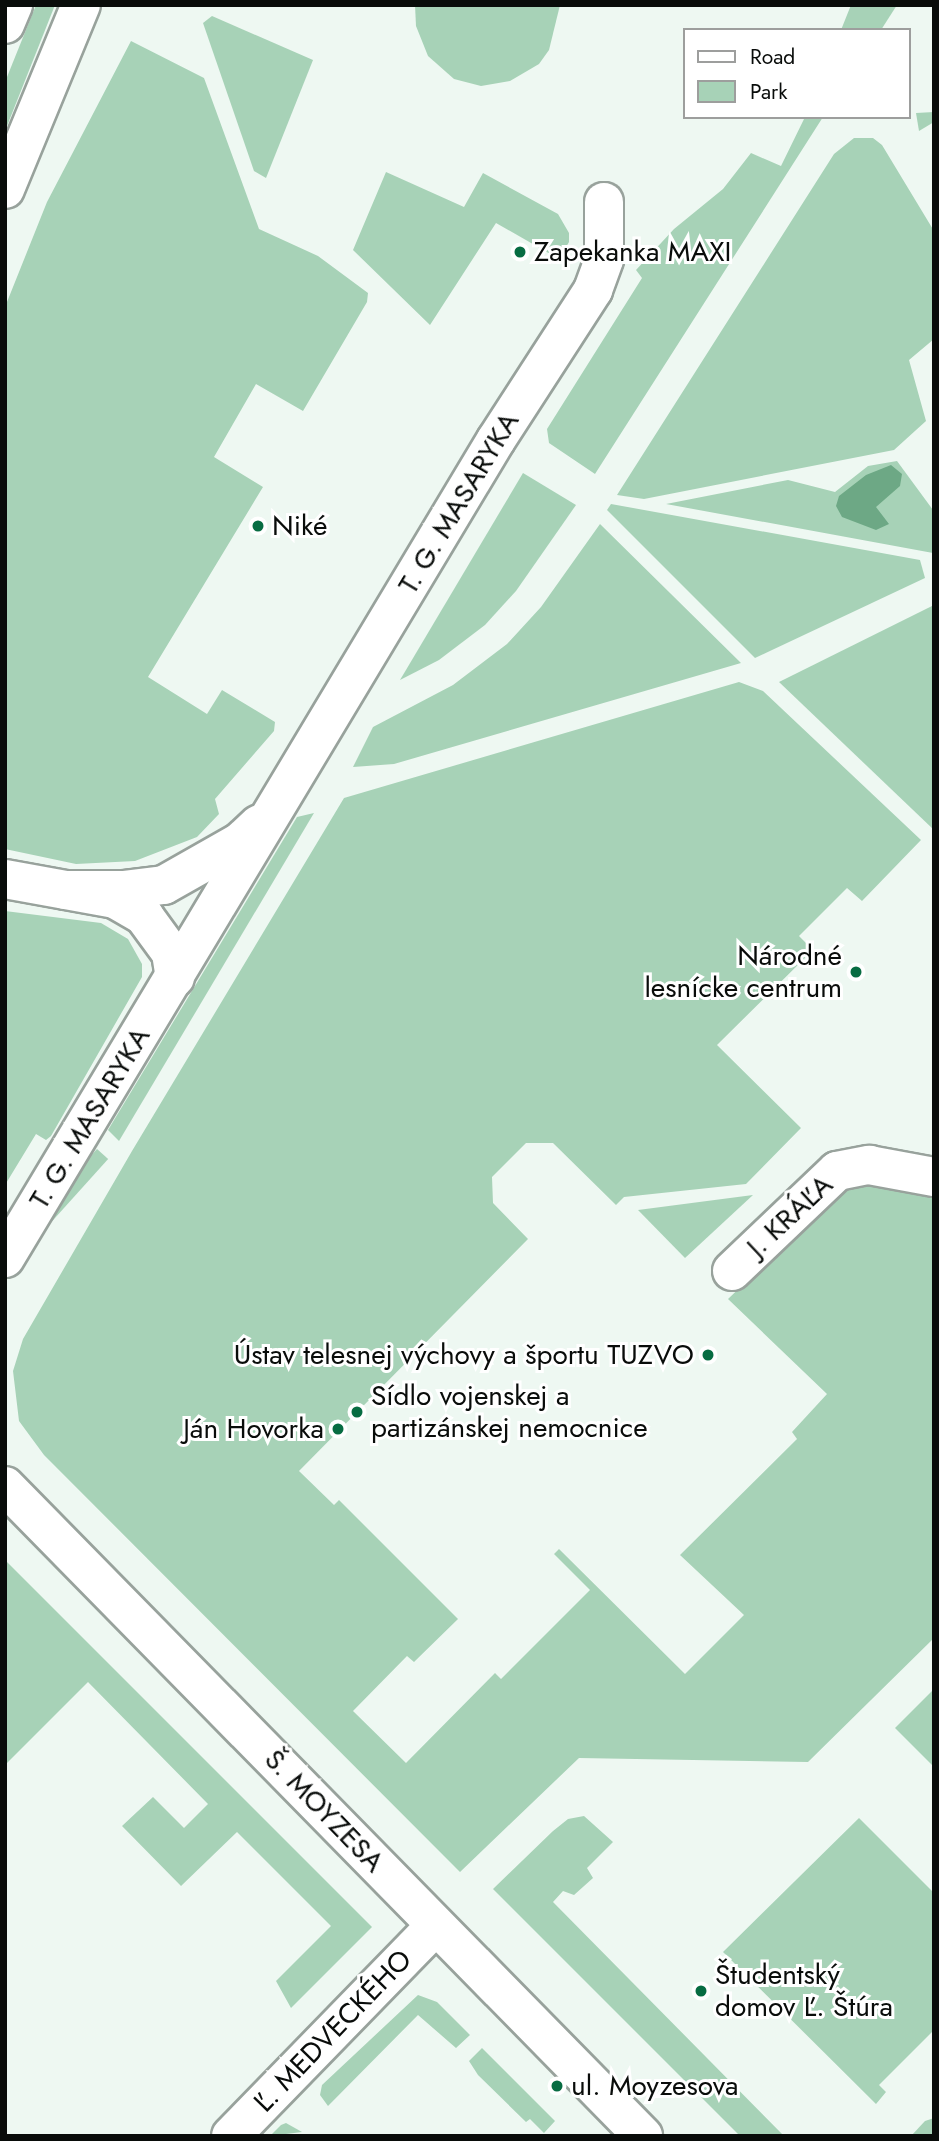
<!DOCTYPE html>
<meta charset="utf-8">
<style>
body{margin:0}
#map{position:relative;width:939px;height:2141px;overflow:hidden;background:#eef8f2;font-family:Jost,sans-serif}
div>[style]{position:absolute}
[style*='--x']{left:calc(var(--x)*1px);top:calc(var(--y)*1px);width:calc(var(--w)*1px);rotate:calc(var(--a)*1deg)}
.green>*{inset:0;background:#a7d2b7;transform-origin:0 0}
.water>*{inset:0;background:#6da885}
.roads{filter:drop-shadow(2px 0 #98a29c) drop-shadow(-2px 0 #98a29c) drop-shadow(0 2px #98a29c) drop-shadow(0 -2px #98a29c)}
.minor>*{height:38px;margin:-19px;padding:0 19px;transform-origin:19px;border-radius:19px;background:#fff}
.tertiary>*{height:38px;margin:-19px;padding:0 19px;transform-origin:19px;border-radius:19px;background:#fff}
.dots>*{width:19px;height:19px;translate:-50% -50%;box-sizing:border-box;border:4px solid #fff;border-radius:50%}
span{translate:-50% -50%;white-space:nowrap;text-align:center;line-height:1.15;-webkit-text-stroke:6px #fff;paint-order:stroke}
.poi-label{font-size:28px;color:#090c0a}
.left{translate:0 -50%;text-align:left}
.right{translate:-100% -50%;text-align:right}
.street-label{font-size:28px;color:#090c0a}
.frame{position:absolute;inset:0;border:7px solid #090c0a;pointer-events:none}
.legend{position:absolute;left:683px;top:28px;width:228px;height:91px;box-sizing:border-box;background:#fff;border:2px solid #9d9e9d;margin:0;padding:9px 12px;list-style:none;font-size:21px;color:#090c0a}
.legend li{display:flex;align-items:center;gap:14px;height:35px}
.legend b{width:35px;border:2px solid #9d9e9d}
</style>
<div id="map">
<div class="green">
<i style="clip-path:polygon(36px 5px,55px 5px,5px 131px,5px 82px)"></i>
<i style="clip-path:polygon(415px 5px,560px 5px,549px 50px,539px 64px,510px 81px,481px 86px,454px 79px,428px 56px,416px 26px)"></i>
<i style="clip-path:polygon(851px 5px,897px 5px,881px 30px,841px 30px)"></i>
<i style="clip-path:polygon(212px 16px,313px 60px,266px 178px,254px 171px,203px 23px)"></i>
<i style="clip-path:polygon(131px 41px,204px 78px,259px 229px,318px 256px,368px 293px,367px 302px,303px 411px,256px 384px,214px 457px,263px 487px,148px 677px,207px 714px,222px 690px,275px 722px,274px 731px,215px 799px,219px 814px,197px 837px,135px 861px,76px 864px,5px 849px,5px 307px,47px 202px)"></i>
<i style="clip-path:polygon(934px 112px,934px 122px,919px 131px,916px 113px)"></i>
<i style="clip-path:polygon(805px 117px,823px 117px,595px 474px,549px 443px,547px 429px,642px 278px,636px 270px,674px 229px,723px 189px,751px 153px,781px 166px)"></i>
<i style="clip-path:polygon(854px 138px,873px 138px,882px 145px,934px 231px,934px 339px,909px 360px,926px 421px,894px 450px,644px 499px,617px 495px,834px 154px)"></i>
<i style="clip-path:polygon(386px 172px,464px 207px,483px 173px,558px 214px,569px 233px,569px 242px,559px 259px,496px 223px,430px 325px,353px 250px)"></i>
<i style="clip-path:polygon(897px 461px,933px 510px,933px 553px,666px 504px,788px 480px,835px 492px,868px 466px)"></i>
<i style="clip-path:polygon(523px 473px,576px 505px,516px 591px,485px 625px,439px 660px,400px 680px)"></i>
<i style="clip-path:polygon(611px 504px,920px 560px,925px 578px,755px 658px,607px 510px)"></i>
<i style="clip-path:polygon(600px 524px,741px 663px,394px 764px,353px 767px,373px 727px,453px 685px,507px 644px,541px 607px)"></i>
<i style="clip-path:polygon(934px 605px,934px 830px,779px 682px)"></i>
<i style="clip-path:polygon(739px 682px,763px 691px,921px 840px,862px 901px,847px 888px,799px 936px,813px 950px,717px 1045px,801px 1128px,746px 1184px,624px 1197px,616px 1205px,553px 1143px,526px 1143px,492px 1177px,493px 1203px,528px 1239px,299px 1471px,334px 1505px,339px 1500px,458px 1619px,414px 1662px,407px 1656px,353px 1711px,406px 1763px,495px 1673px,501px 1679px,590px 1590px,554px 1554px,559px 1549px,685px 1674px,744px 1615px,680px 1555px,797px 1439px,792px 1432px,827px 1394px,728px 1299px,849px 1183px,866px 1178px,934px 1192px,934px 1638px,808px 1762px,579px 1758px,460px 1872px,44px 1455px,19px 1421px,13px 1371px,23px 1339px,132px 1151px,344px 798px)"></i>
<i style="clip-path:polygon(314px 813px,119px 1141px,108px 1130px,297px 817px)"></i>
<i style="clip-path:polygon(5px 911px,101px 923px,128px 939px,142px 964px,142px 977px,51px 1136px,46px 1140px,36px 1134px,5px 1185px)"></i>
<i style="left:97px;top:1149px;width:15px;height:135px;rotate:42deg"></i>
<i style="clip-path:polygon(753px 1195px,685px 1258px,638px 1210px)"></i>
<i style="clip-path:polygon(5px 1560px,372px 1927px,291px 2008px,276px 1981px,331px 1926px,237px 1832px,181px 1886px,122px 1826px,153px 1797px,184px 1828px,208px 1804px,88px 1682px,5px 1765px)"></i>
<i style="clip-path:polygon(934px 1689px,934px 1767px,895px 1728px)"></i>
<i style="clip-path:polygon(584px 1816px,613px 1842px,587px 1868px,593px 1878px,574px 1895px,563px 1891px,553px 1902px,784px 2136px,740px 2136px,493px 1889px,553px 1831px,568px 1819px)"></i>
<i style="clip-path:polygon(859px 1818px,934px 1893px,934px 2030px,879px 2085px,886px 2092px,876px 2104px,723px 1952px)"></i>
<i style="clip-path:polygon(418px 1995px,437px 2002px,470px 2035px,456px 2048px,418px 2015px,328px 2106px,320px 2095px,322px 2085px)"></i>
<i style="clip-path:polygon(482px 2048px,555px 2121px,544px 2133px,530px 2119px,526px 2122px,478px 2075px,469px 2061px)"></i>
<i style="clip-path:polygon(934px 2118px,934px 2136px,911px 2136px,925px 2121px)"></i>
<i style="clip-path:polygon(286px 2123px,302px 2132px,270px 2136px,281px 2125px)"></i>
</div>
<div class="water">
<i style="clip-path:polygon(891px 465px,902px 474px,900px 486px,876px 507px,889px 524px,876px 530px,842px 517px,836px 506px,839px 496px,866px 475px)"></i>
</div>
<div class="roads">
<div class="minor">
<i style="--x:5;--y:879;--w:112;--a:10.3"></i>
<i style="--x:115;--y:899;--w:34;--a:30"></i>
<i style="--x:144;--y:916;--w:46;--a:53.9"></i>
<i style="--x:171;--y:953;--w:25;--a:81"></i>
<i style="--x:65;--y:890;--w:58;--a:0"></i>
<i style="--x:123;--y:890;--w:41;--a:-7"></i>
<i style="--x:164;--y:885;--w:87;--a:-29.5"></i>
<i style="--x:240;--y:842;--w:26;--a:-43"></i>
<i style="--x:5;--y:1258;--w:954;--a:-59.03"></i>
<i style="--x:496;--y:440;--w:179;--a:-57.1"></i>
<i style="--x:593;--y:290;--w:33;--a:-70"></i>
<i style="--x:604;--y:259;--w:57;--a:-90"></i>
<i style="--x:732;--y:1271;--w:145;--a:-43.6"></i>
<i style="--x:837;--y:1171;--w:33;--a:-11"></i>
<i style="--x:869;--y:1165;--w:66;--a:10.5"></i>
<i style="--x:5;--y:1486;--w:911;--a:45.53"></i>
<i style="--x:231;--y:2136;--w:293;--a:-45.8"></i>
</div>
<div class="tertiary">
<i style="--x:5;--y:24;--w:21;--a:-67"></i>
<i style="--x:5;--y:189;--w:199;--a:-67.6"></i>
</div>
</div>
<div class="dots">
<i style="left:520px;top:252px;background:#076c42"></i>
<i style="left:258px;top:526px;background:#076c42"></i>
<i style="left:856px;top:972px;background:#076c42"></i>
<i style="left:708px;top:1355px;background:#076c42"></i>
<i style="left:357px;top:1412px;background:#076c42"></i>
<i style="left:338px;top:1429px;background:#076c42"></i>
<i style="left:701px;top:1991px;background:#076c42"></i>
<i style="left:557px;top:2086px;background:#076c42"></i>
</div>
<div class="poi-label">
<span class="left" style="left:534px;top:252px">Zapekanka MAXI</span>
<span class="left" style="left:272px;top:526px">Niké</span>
<span class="right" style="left:842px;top:972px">Národné<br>lesnícke centrum</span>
<span class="right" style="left:694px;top:1355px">Ústav telesnej výchovy a športu TUZVO</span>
<span class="left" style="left:371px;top:1412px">Sídlo vojenskej a<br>partizánskej nemocnice</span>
<span class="right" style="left:324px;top:1429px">Ján Hovorka</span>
<span class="left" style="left:715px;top:1991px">Študentský<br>domov Ľ. Štúra</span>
<span class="left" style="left:571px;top:2086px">ul. Moyzesova</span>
</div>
<div class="street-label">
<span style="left:459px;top:503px;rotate:-59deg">T. G. MASARYKA</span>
<span style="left:90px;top:1118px;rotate:-59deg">T. G. MASARYKA</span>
<span style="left:790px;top:1216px;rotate:-43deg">J. KRÁĽA</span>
<span style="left:324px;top:1811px;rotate:46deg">Š. MOYZESA</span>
<span style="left:333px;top:2031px;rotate:-46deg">Ľ. MEDVECKÉHO</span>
</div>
<div class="frame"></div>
<ul class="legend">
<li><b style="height:9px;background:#fff"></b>Road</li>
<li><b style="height:19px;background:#a7d2b7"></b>Park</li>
</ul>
</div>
